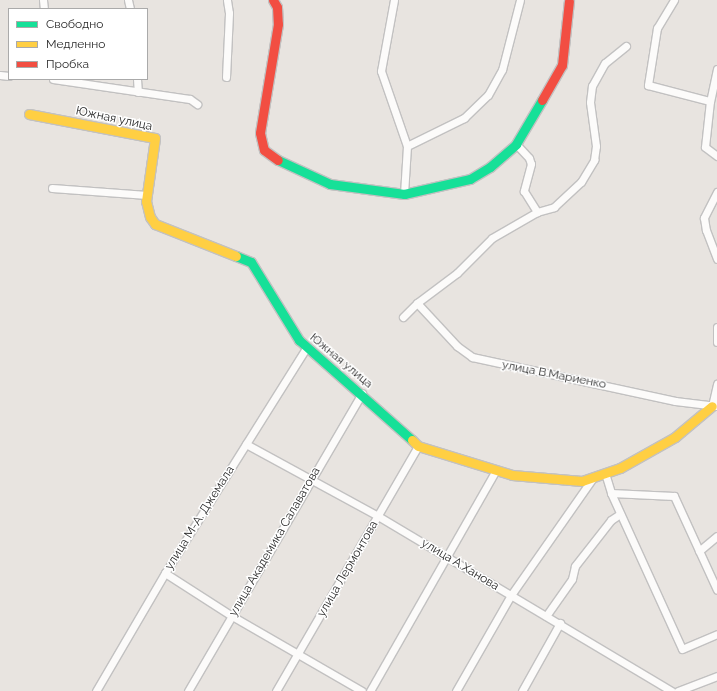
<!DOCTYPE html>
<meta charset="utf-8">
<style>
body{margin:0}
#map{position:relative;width:717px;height:691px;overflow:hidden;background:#e8e4e0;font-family:Raleway,sans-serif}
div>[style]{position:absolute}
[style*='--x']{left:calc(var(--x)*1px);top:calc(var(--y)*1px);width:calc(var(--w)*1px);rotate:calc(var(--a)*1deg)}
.roads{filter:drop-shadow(1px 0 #c2c1c1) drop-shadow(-1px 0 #c2c1c1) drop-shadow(0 1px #c2c1c1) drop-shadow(0 -1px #c2c1c1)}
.street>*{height:7px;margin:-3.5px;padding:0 3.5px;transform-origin:3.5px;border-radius:3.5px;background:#fcfbfa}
.fast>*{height:9px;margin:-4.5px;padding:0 4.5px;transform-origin:4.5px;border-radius:4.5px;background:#16e098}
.slow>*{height:9px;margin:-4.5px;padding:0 4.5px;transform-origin:4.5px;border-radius:4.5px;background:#ffcf43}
.jam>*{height:9px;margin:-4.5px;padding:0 4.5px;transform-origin:4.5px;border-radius:4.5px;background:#f24e42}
span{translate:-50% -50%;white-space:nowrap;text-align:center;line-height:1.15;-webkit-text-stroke:3px #fff;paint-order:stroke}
.street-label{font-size:12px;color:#2a2a2a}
.legend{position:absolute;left:8px;top:8px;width:140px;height:72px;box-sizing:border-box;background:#fff;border:1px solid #aaa;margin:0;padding:5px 7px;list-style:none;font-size:12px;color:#2a2a2a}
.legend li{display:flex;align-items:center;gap:8px;height:20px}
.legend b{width:20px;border:1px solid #aaa}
</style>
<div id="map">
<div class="roads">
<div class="street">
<i style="--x:43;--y:0;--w:9;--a:84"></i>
<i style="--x:128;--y:0;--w:9;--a:77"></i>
<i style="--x:394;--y:0;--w:72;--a:100.4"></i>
<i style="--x:381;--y:71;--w:79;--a:70.9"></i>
<i style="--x:674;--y:0;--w:33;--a:121"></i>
<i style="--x:657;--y:28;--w:58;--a:99"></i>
<i style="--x:648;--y:85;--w:64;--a:14.5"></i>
<i style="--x:717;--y:69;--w:33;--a:102"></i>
<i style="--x:710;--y:101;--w:46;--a:96.2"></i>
<i style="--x:705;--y:147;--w:15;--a:37"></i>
<i style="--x:0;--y:75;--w:9;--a:6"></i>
<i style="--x:226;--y:77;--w:64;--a:-87.3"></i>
<i style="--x:229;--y:13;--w:13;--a:-99"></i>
<i style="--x:53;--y:79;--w:138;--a:8.3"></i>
<i style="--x:190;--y:99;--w:9;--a:36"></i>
<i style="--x:137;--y:79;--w:13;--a:86"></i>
<i style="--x:516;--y:144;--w:19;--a:47"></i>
<i style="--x:529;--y:158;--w:6;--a:72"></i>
<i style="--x:531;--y:164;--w:28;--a:105"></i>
<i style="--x:524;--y:191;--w:25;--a:58"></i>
<i style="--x:52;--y:188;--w:95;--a:4.2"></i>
<i style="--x:717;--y:192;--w:29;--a:117"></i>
<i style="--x:704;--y:218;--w:12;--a:81"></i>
<i style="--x:706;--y:230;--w:31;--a:69"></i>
<i style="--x:404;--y:194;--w:48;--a:-86.4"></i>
<i style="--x:407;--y:146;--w:64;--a:-26.2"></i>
<i style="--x:464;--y:118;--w:33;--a:-44"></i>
<i style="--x:488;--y:95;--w:29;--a:-61"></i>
<i style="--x:502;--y:70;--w:72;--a:-75.6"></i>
<i style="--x:417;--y:303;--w:59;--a:47.1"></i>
<i style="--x:457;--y:346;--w:19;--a:36"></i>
<i style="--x:472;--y:357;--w:208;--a:12.2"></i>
<i style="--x:675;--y:401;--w:42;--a:6.8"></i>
<i style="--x:403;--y:317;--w:20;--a:-45"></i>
<i style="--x:417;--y:303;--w:50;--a:-36.9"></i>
<i style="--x:457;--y:273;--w:49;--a:-45"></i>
<i style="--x:492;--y:238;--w:52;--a:-30"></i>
<i style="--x:537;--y:212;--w:18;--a:-16"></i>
<i style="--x:554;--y:207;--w:37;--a:-43"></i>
<i style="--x:581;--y:182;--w:26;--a:-59"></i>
<i style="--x:594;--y:160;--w:14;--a:-82"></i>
<i style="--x:596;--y:146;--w:44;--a:-97.8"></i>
<i style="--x:590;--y:102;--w:16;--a:-83"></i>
<i style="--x:592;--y:86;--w:26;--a:-61"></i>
<i style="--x:605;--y:63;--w:27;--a:-39"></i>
<i style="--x:717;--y:327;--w:15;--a:90"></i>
<i style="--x:712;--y:406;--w:23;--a:-77"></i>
<i style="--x:246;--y:444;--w:150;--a:28.6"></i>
<i style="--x:378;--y:516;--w:342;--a:30.8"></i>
<i style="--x:605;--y:473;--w:21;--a:73"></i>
<i style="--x:611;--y:493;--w:171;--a:65.5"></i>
<i style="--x:682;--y:649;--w:38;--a:-23"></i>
<i style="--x:611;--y:493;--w:63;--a:2.7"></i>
<i style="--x:674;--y:496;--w:103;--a:65.4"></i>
<i style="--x:699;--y:551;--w:23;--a:-40"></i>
<i style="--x:165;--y:573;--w:80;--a:32.7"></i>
<i style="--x:232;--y:616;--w:150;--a:30"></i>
<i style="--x:546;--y:616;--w:45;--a:-54.9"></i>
<i style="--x:572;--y:579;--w:13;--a:-77"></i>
<i style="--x:575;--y:566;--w:58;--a:-52"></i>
<i style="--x:611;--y:520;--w:11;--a:-34"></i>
<i style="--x:96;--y:691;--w:137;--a:-59.7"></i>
<i style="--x:165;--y:573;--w:267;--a:-57.9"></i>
<i style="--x:188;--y:691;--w:345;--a:-59.7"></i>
<i style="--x:276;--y:691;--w:283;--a:-59.9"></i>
<i style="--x:370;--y:691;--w:254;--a:-60.3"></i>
<i style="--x:456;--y:691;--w:111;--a:-60.2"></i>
<i style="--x:511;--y:595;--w:143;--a:-55"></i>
<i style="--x:522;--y:691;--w:78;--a:-60.8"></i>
<i style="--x:678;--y:691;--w:42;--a:-21"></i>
</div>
<div class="fast">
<i style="--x:278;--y:160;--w:57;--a:24.8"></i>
<i style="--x:330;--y:184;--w:75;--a:7.7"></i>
<i style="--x:404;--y:194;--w:68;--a:-12.8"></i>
<i style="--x:470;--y:179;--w:23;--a:-31"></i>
<i style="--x:490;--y:167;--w:35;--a:-41"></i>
<i style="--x:516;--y:144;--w:51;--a:-59.4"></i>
<i style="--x:236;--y:256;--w:16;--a:22"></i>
<i style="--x:251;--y:262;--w:92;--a:58.4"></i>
<i style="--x:299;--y:340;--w:151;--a:41.5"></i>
</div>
<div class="slow">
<i style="--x:29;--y:114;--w:128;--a:10.8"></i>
<i style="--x:155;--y:138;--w:64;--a:98.1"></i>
<i style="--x:146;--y:201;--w:16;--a:76"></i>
<i style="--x:150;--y:217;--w:9;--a:54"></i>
<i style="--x:155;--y:224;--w:87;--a:21.6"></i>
<i style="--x:412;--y:440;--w:8;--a:45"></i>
<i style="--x:418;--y:446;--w:98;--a:17.1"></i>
<i style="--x:512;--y:475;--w:70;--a:4.9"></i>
<i style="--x:582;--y:481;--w:40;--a:-18.9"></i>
<i style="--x:620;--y:468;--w:63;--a:-29.4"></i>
<i style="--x:675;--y:437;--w:48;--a:-40"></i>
</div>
<div class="jam">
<i style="--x:273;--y:0;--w:8;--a:60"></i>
<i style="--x:277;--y:7;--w:17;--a:87"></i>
<i style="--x:278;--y:24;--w:110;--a:99.4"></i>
<i style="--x:260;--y:133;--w:17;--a:77"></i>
<i style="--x:264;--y:150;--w:17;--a:36"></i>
<i style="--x:542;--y:100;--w:40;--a:-60.3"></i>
<i style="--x:562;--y:65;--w:64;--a:-83.8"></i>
</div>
</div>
<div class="street-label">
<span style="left:114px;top:119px;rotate:12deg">Южная улица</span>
<span style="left:341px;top:361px;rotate:40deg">Южная улица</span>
<span style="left:554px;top:375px;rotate:11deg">улица В.Мариенко</span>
<span style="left:200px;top:518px;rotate:-58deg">улица М-А. Джемала</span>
<span style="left:275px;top:542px;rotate:-60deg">улица Академика Салаватова</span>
<span style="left:460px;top:565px;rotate:31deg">улица А.Ханова</span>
<span style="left:348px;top:569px;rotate:-60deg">улица Лермонтова</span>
</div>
<ul class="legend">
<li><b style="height:5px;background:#16e098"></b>Свободно</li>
<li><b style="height:5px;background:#ffcf43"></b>Медленно</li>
<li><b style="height:5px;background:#f24e42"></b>Пробка</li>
</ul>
</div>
